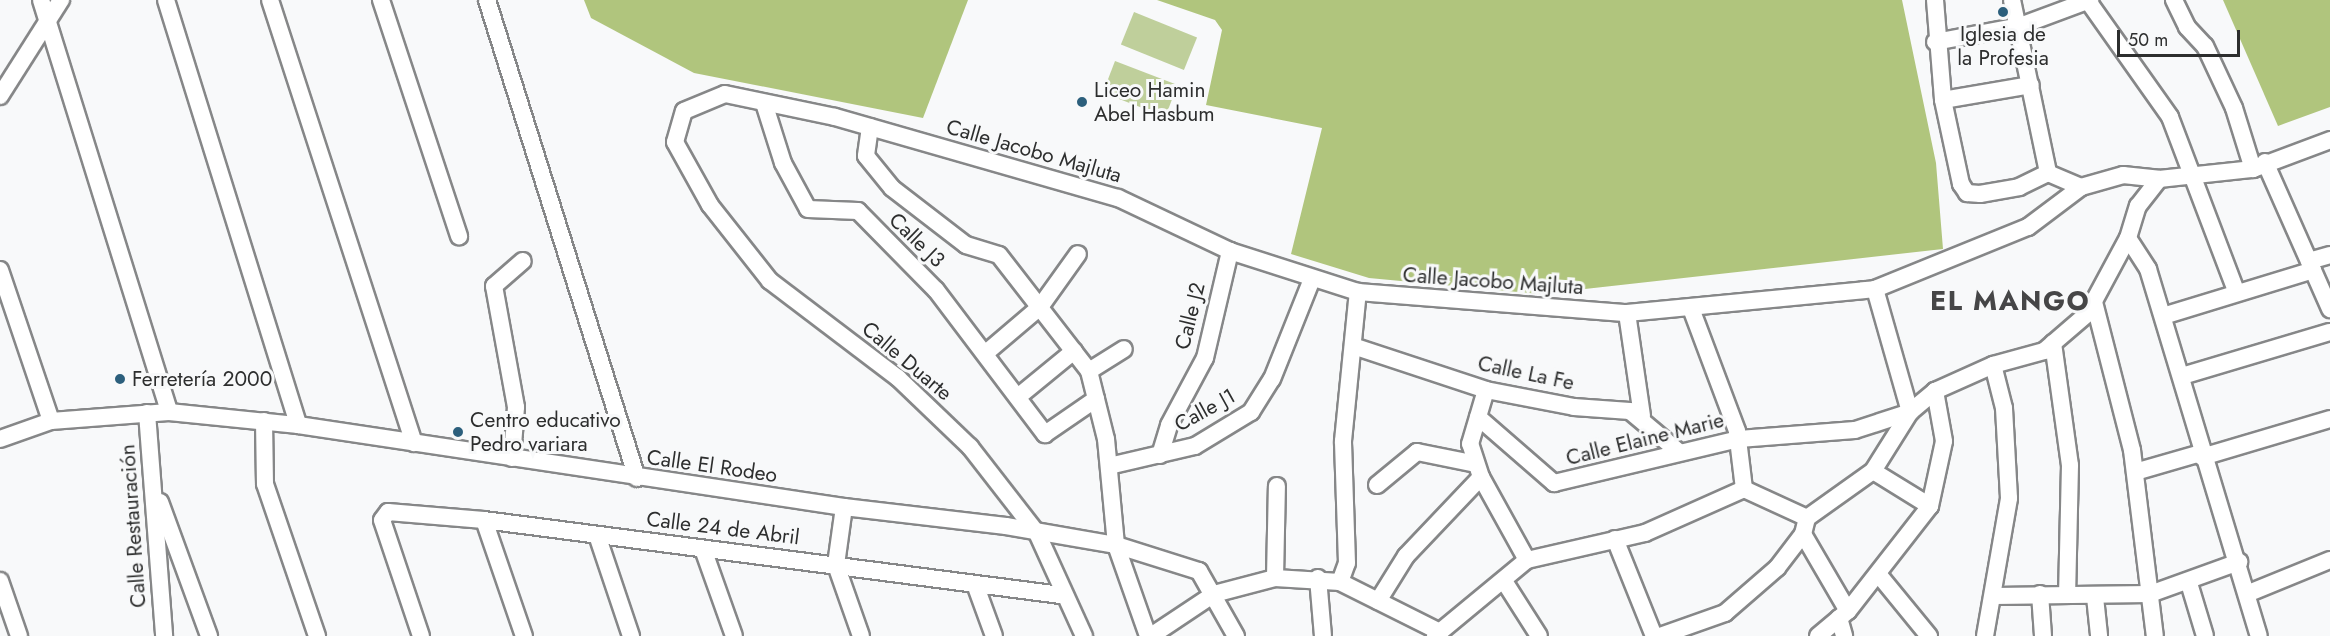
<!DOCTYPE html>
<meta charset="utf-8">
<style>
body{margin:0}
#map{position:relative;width:2330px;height:636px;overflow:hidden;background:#f8f9fa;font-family:Jost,sans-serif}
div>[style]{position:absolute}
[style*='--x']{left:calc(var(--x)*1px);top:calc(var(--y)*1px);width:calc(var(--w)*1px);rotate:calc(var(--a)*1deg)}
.green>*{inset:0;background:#bfcf9b;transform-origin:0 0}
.forest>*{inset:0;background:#b0c57d}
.roads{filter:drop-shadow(2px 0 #868788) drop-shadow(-2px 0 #868788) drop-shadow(0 2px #868788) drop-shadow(0 -2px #868788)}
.street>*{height:16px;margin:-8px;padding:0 8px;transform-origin:8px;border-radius:8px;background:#fff}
.dots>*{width:16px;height:16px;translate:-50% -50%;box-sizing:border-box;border:3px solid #f8f9fa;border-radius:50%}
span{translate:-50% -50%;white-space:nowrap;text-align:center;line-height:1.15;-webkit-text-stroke:6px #f8f9fa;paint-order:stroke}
.poi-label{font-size:21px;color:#2d2e2e}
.left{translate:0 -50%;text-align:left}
.street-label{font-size:21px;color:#2d2e2e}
.district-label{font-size:27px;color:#464647;font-weight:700;letter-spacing:1.5px}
.scale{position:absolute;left:2117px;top:30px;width:123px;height:27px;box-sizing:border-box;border:3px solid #2d2e2e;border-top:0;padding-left:8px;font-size:18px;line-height:21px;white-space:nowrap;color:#2d2e2e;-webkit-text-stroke:4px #f8f9fa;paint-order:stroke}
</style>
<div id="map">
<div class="green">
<i style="left:1134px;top:12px;width:68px;height:35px;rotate:22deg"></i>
<i style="left:1115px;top:61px;width:67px;height:34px;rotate:21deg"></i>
</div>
<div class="forest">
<i style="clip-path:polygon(584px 0,968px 0,923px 118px,694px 73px,591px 18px)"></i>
<i style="clip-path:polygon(1157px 0,1902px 0,1936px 163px,1943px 249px,1540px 294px,1369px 278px,1291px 254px,1322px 128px,1206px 105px,1222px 30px,1215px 20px)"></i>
<i style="clip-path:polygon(2223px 0,2330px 0,2330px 107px,2278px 126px)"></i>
</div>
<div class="roads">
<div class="street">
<i style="--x:41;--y:0;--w:431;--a:72.7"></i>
<i style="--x:166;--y:0;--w:445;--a:72.7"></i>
<i style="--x:270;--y:0;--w:466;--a:72"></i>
<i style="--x:381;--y:0;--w:249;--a:71.7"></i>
<i style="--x:487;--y:0;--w:501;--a:72.58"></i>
<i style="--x:1935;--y:0;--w:100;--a:85.4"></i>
<i style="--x:1943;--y:100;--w:86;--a:77.9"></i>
<i style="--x:1961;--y:184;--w:11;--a:56"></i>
<i style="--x:1967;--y:193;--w:13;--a:4"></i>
<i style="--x:1980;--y:194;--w:40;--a:-10"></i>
<i style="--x:2019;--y:187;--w:32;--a:-26"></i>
<i style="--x:2012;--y:0;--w:177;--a:78.2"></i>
<i style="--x:2048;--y:173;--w:36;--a:23"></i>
<i style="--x:2174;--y:0;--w:30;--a:64"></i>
<i style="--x:2187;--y:27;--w:26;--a:47"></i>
<i style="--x:2205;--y:46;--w:68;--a:64.9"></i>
<i style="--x:2234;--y:108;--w:64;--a:72.7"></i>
<i style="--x:2088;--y:1;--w:142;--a:54.7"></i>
<i style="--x:2170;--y:117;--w:188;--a:69.2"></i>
<i style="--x:1935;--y:42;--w:86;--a:-10.7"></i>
<i style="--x:2020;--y:26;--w:75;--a:-20.4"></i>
<i style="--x:0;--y:96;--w:114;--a:-57.6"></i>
<i style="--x:1943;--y:100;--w:89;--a:-9.7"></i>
<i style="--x:764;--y:103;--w:63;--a:72.4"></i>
<i style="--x:783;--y:163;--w:52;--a:61.5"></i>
<i style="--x:808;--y:209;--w:50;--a:2.3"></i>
<i style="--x:858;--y:211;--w:111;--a:45.4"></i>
<i style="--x:936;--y:290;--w:181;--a:52.9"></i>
<i style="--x:1045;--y:434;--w:62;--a:-34.5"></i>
<i style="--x:870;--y:127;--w:29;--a:98"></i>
<i style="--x:866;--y:156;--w:41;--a:50.9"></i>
<i style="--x:892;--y:188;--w:93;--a:37.6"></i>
<i style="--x:966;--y:245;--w:34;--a:17"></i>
<i style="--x:999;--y:255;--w:147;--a:52.2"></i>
<i style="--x:1089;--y:371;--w:70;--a:76"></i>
<i style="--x:1106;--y:439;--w:106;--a:84.6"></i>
<i style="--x:1116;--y:545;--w:96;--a:70.6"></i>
<i style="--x:2265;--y:162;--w:161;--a:66.1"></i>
<i style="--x:2128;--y:238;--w:37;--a:57"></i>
<i style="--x:2148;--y:269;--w:383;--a:73.2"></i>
<i style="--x:2309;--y:261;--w:22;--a:-16"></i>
<i style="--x:0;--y:270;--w:159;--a:71.3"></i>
<i style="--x:1875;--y:289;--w:128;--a:74.1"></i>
<i style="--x:2094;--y:302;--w:153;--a:75.6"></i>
<i style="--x:2132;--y:450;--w:187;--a:83"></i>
<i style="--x:1692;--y:311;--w:128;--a:69.4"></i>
<i style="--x:1737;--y:431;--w:58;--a:83.1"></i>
<i style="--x:1627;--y:313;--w:104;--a:81.7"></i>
<i style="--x:2163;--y:316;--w:157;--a:-17"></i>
<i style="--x:2053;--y:343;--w:123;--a:82.1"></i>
<i style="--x:2070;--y:465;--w:130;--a:91.3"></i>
<i style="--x:1353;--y:346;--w:140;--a:18.3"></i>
<i style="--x:1486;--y:390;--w:90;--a:10.9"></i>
<i style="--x:1574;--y:407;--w:56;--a:4.1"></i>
<i style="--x:1630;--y:411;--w:64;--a:39.9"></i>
<i style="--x:987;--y:352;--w:70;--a:-40.3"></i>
<i style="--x:1040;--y:307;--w:65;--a:-54.4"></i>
<i style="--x:1089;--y:371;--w:41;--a:-32.2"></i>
<i style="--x:2182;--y:376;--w:154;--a:-16.6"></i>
<i style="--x:1019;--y:396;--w:71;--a:-39.3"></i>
<i style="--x:147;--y:413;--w:224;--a:85.6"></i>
<i style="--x:1478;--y:417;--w:101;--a:41"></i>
<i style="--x:1554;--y:483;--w:190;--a:-13.4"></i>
<i style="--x:1739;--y:439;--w:116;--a:-4.4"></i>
<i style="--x:1855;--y:430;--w:58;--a:-18.1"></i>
<i style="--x:1910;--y:412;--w:33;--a:-40"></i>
<i style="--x:1935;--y:391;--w:64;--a:-24.1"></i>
<i style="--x:1993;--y:365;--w:53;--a:-15.4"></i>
<i style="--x:2044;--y:351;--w:57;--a:-40.7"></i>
<i style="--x:2087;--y:314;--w:86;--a:-61.7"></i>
<i style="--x:2128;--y:238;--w:34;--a:-73"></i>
<i style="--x:2138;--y:206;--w:34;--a:-52"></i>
<i style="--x:264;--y:421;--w:63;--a:89.1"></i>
<i style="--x:265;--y:484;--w:161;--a:71.1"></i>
<i style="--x:0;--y:439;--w:54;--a:-19.4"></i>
<i style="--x:51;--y:421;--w:118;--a:-4.4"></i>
<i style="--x:169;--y:412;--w:130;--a:5.8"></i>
<i style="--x:298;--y:425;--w:552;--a:8.54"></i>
<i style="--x:844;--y:507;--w:163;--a:6.7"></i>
<i style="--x:1006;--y:526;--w:112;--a:9.8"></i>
<i style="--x:1116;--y:545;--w:87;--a:17.4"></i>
<i style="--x:1199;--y:571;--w:75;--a:60.4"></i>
<i style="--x:1160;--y:455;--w:31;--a:-73"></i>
<i style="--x:1169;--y:425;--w:76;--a:-61.8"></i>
<i style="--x:1205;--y:358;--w:110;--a:-76.8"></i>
<i style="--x:2202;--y:457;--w:134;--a:-16.5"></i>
<i style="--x:512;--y:458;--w:51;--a:-85.5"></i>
<i style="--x:516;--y:407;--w:123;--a:-100.3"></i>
<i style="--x:494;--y:286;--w:38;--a:-41"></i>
<i style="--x:1109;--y:466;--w:88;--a:-13.1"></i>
<i style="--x:1195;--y:446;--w:66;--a:-31.3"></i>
<i style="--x:1251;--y:412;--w:39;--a:-58"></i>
<i style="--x:1272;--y:379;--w:108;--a:-68.2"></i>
<i style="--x:1873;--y:471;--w:67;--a:31.6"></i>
<i style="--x:2135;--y:472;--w:69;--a:-16.1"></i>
<i style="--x:1481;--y:477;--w:95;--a:61"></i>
<i style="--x:1377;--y:485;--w:52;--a:-39.5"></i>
<i style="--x:1417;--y:452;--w:60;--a:11.5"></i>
<i style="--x:160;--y:502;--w:143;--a:69.9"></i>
<i style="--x:844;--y:507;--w:59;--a:97.9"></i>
<i style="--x:836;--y:565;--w:75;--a:70.6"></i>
<i style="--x:484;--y:520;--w:123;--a:71"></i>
<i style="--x:1803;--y:534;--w:89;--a:59.7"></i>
<i style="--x:597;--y:535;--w:107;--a:71.4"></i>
<i style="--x:1615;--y:539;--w:105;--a:68.1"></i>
<i style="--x:703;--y:549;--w:92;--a:70.4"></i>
<i style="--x:1879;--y:575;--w:79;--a:50.7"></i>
<i style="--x:1275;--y:578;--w:92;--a:-88.8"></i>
<i style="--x:1318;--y:578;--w:58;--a:85.1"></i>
<i style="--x:0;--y:581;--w:58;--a:70.9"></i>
<i style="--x:1504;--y:581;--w:65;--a:57.5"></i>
<i style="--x:1340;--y:582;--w:20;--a:-70"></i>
<i style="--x:1347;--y:563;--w:122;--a:-91.9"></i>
<i style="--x:1343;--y:441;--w:150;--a:-84.3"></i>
<i style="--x:2189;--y:583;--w:55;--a:73.2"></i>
<i style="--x:975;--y:584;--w:55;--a:69.9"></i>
<i style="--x:2249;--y:593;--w:87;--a:-22.2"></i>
<i style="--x:2040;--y:594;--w:42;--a:85.9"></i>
<i style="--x:1994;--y:596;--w:156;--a:-0.7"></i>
<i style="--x:2150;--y:594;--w:95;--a:-19.8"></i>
<i style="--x:2095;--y:597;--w:39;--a:84"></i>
<i style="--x:1378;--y:601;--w:53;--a:-58.1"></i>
<i style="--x:1406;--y:556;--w:109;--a:-46.5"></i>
<i style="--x:1481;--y:477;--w:35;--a:-108"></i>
<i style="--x:1470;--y:444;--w:56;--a:-73.5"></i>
<i style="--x:1839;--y:618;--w:19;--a:74"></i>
<i style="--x:421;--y:636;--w:122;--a:-108.6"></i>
<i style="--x:382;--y:520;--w:10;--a:-53"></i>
<i style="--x:388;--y:512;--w:96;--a:4.8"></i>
<i style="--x:484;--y:520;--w:582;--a:7.41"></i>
<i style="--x:1084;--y:636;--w:113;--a:-114.5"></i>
<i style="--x:1037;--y:533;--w:109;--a:-127.9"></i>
<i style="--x:970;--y:447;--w:100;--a:-136.2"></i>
<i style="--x:898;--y:378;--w:161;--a:-142.8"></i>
<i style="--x:770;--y:281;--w:97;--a:-128.3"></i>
<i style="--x:710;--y:205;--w:72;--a:-119.1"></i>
<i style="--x:675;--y:142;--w:32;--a:-74"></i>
<i style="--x:684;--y:111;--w:44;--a:-22.5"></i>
<i style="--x:725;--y:94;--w:112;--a:11.8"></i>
<i style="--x:835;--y:117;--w:294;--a:16"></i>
<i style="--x:1118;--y:198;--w:124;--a:25.3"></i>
<i style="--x:1230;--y:251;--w:134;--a:17.8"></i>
<i style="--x:1358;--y:292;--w:270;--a:4.5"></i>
<i style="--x:1627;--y:313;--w:249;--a:-5.5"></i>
<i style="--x:1875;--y:289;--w:165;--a:-22.1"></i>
<i style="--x:2028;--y:227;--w:66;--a:-37"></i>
<i style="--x:2081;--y:187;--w:44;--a:-15.9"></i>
<i style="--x:2123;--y:175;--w:36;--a:6"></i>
<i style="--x:2159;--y:179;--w:95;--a:-6.1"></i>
<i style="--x:2253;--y:169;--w:82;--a:-20.6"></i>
<i style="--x:1151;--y:636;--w:76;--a:-33.7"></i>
<i style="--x:1214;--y:594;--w:63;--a:-14.7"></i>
<i style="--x:1275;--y:578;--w:65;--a:3.5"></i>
<i style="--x:1340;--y:582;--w:112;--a:26.6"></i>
<i style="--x:1435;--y:636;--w:119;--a:-39.6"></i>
<i style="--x:1527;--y:560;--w:121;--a:-12.9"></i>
<i style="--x:1645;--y:533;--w:108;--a:-24"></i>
<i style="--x:1744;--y:489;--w:69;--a:24.7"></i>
<i style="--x:1660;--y:636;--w:69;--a:-19.5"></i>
<i style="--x:1725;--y:613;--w:69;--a:-40.9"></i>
<i style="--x:1777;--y:568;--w:43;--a:-52.6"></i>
<i style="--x:1803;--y:534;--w:16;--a:-76"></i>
<i style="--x:1807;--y:518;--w:81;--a:-35.5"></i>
<i style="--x:1873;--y:471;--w:70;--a:-57.9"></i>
<i style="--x:1818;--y:636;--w:39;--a:-40"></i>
<i style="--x:1848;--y:611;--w:133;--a:-52"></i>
<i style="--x:1930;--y:506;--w:66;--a:-77.8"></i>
<i style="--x:1944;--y:441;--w:51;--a:-100.2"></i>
<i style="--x:1985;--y:636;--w:140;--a:-80.1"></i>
<i style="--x:2009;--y:498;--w:90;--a:-93.2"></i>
<i style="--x:2004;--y:408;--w:44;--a:-104.3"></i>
</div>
</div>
<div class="dots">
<i style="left:2003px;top:12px;background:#2c5f7c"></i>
<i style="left:1082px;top:102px;background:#2c5f7c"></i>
<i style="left:120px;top:379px;background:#2c5f7c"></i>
<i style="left:458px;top:432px;background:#2c5f7c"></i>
</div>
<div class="poi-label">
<span style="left:2003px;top:46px">Iglesia de<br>la Profesia</span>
<span class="left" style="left:1094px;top:102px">Liceo Hamin<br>Abel Hasbum</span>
<span class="left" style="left:132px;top:379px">Ferretería 2000</span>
<span class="left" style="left:470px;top:432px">Centro educativo<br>Pedro variara</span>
</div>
<div class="street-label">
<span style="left:1034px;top:151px;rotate:16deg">Calle Jacobo Majluta</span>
<span style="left:917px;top:240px;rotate:44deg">Calle J3</span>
<span style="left:1493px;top:281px;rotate:4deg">Calle Jacobo Majluta</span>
<span style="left:1190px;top:316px;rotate:-76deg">Calle J2</span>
<span style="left:907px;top:361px;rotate:40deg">Calle Duarte</span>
<span style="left:1526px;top:373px;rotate:12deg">Calle La Fe</span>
<span style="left:1205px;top:410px;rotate:-29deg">Calle J1</span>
<span style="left:1645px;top:439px;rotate:-14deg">Calle Elaine Marie</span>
<span style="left:712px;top:466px;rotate:8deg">Calle El Rodeo</span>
<span style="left:133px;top:526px;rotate:-94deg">Calle Restauración</span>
<span style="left:723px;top:528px;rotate:7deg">Calle 24 de Abril</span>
</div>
<div class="district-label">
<span style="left:2010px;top:301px">EL MANGO</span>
</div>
<div class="scale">50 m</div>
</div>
